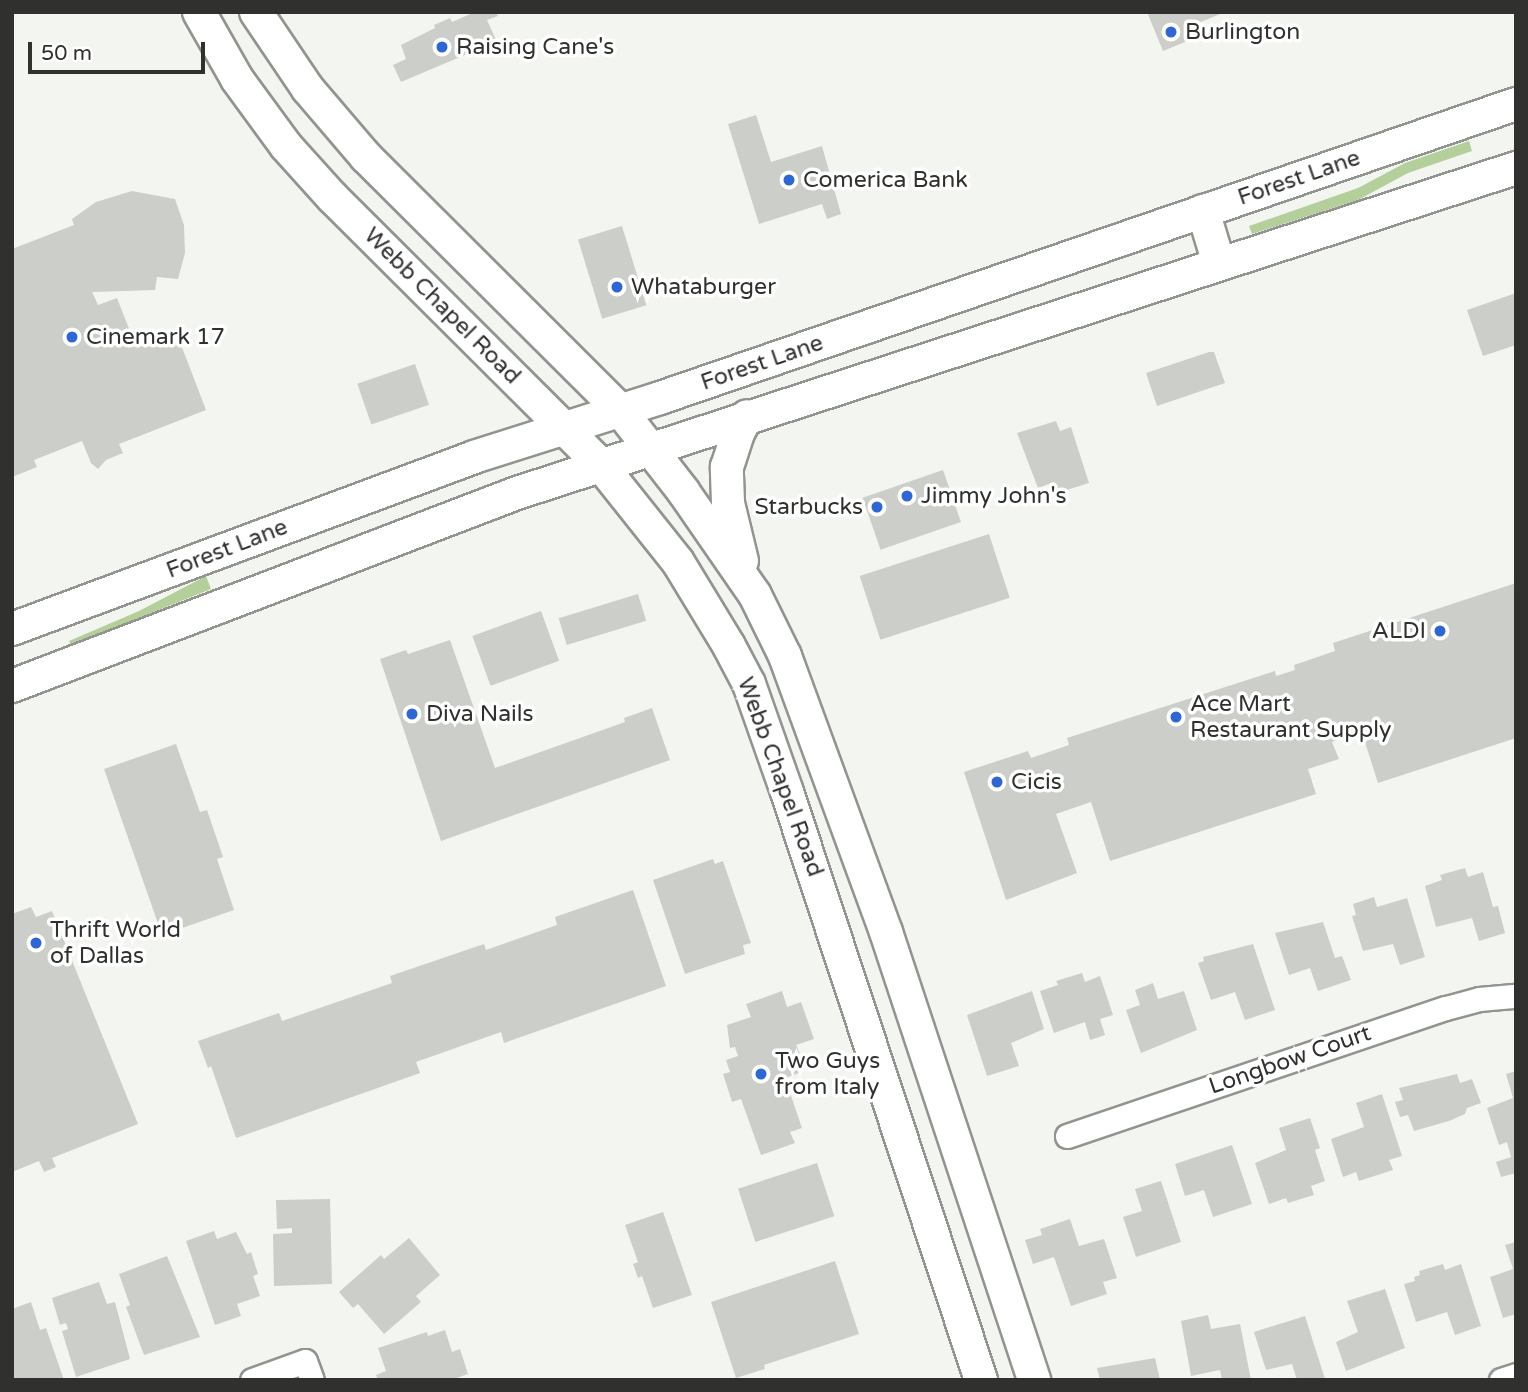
<!DOCTYPE html>
<style>
body{margin:0}
#map{position:relative;width:1528px;height:1392px;overflow:hidden;background:#f3f6f0;font-family:"Varela Round",sans-serif}
div>[style]{position:absolute}
[style*='--x']{left:calc(var(--x)*1px);top:calc(var(--y)*1px);width:calc(var(--w)*1px);rotate:calc(var(--a)*1deg)}
.green>*{inset:0;background:#b5cf9a}
.building>*{inset:0;background:#cccec9;transform-origin:0 0}
.roads{filter:drop-shadow(2px 0 #91948f) drop-shadow(-2px 0 #91948f) drop-shadow(0 2px #91948f) drop-shadow(0 -2px #91948f)}
.street>*{height:23px;margin:-11.5px;padding:0 11.5px;transform-origin:11.5px;border-radius:11.5px;background:#fff}
.secondary>*{height:32px;margin:-16px;padding:0 16px;transform-origin:16px;border-radius:16px;background:#fff}
.dots>*{width:19px;height:19px;translate:-50% -50%;box-sizing:border-box;border:4px solid #fff;border-radius:50%}
span{translate:-50% -50%;white-space:nowrap;text-align:center;line-height:1.15;-webkit-text-stroke:7px #fff;paint-order:stroke}
.poi-label{font-size:23px;color:#30312f}
.left{translate:0 -50%;text-align:left}
.right{translate:-100% -50%;text-align:right}
.street-label{font-size:23px;color:#30312f}
.frame{position:absolute;inset:0;border:14px solid #30312f;pointer-events:none}
.scale{position:absolute;left:28px;top:42px;width:177px;height:32px;box-sizing:border-box;border:4px solid #30312f;border-top:0;padding-left:9px;font-size:21px;line-height:24px;white-space:nowrap;color:#30312f;-webkit-text-stroke:5px #fff;paint-order:stroke}
</style>
<div id="map">
<div class="green">
<i style="clip-path:polygon(1469px 141px,1472px 151px,1408px 173px,1358px 200px,1252px 234px,1249px 226px,1358px 188px,1405px 163px)"></i>
<i style="clip-path:polygon(206px 576px,211px 589px,71px 645px,69px 641px,139px 611px)"></i>
</div>
<div class="building">
<i style="clip-path:polygon(475px 12px,496px 12px,498px 16px,487px 20px,498px 44px,487px 48px,486px 46px,401px 82px,393px 65px,406px 59px,401px 45px,435px 28px,434px 25px,450px 18px,452px 22px)"></i>
<i style="clip-path:polygon(1147px 12px,1225px 12px,1186px 28px,1190px 40px,1163px 51px)"></i>
<i style="clip-path:polygon(756px 115px,771px 162px,822px 146px,841px 214px,827px 219px,822px 204px,759px 224px,728px 124px)"></i>
<i style="clip-path:polygon(132px 191px,175px 199px,184px 225px,185px 253px,178px 279px,157px 277px,155px 290px,92px 292px,98px 305px,117px 298px,135px 344px,175px 329px,206px 410px,119px 444px,123px 453px,106px 460px,98px 469px,91px 463px,82px 441px,34px 460px,37px 467px,12px 477px,12px 249px,74px 225px,72px 219px,96px 202px)"></i>
<i style="left:622px;top:226px;width:83px;height:46px;rotate:73deg"></i>
<i style="clip-path:polygon(1516px 293px,1516px 345px,1483px 356px,1467px 310px)"></i>
<i style="clip-path:polygon(1209px 352px,1214px 352px,1225px 383px,1157px 406px,1146px 373px)"></i>
<i style="left:415px;top:364px;width:43px;height:61px;rotate:71deg"></i>
<i style="clip-path:polygon(1056px 421px,1060px 431px,1071px 427px,1089px 483px,1057px 493px,1054px 482px,1038px 488px,1017px 433px)"></i>
<i style="left:943px;top:470px;width:55px;height:85px;rotate:71deg"></i>
<i style="left:989px;top:534px;width:67px;height:136px;rotate:72deg"></i>
<i style="clip-path:polygon(1516px 583px,1516px 738px,1378px 783px,1362px 733px,1332px 742px,1339px 759px,1308px 769px,1316px 794px,1110px 861px,1091px 802px,1056px 814px,1077px 873px,1006px 900px,964px 772px,1028px 751px,1031px 758px,1069px 745px,1067px 738px,1275px 671px,1276px 676px,1295px 670px,1294px 665px,1335px 651px,1333px 643px)"></i>
<i style="left:638px;top:594px;width:28px;height:83px;rotate:73deg"></i>
<i style="left:541px;top:611px;width:53px;height:73px;rotate:70deg"></i>
<i style="clip-path:polygon(450px 640px,495px 768px,625px 722px,624px 718px,652px 708px,670px 760px,441px 841px,380px 659px,406px 650px,408px 654px)"></i>
<i style="clip-path:polygon(176px 744px,200px 812px,207px 810px,223px 857px,217px 859px,234px 910px,162px 935px,104px 769px)"></i>
<i style="clip-path:polygon(713px 859px,715px 864px,723px 861px,751px 943px,743px 945px,745px 954px,685px 974px,653px 880px)"></i>
<i style="clip-path:polygon(1465px 868px,1468px 877px,1483px 872px,1493px 907px,1498px 906px,1505px 933px,1479px 941px,1472px 918px,1436px 927px,1425px 886px,1442px 880px,1440px 875px)"></i>
<i style="clip-path:polygon(633px 890px,666px 986px,504px 1043px,501px 1032px,416px 1062px,420px 1073px,236px 1138px,211px 1066px,208px 1068px,198px 1041px,279px 1013px,282px 1021px,392px 983px,390px 976px,484px 944px,486px 950px,557px 925px,555px 917px)"></i>
<i style="clip-path:polygon(1374px 897px,1377px 907px,1407px 898px,1425px 957px,1400px 965px,1393px 944px,1363px 951px,1352px 916px,1356px 915px,1353px 904px)"></i>
<i style="clip-path:polygon(31px 907px,36px 917px,52px 911px,138px 1124px,52px 1158px,56px 1167px,44px 1172px,39px 1161px,12px 1172px,12px 914px)"></i>
<i style="clip-path:polygon(1323px 922px,1335px 958px,1342px 956px,1351px 980px,1318px 991px,1310px 968px,1289px 975px,1275px 933px)"></i>
<i style="clip-path:polygon(1253px 944px,1275px 1010px,1245px 1020px,1235px 992px,1211px 1000px,1198px 963px,1204px 961px,1203px 957px)"></i>
<i style="clip-path:polygon(1082px 973px,1085px 982px,1100px 976px,1113px 1015px,1100px 1019px,1105px 1035px,1090px 1040px,1085px 1022px,1054px 1033px,1040px 991px,1058px 985px,1056px 981px)"></i>
<i style="clip-path:polygon(1153px 983px,1158px 999px,1184px 991px,1197px 1030px,1141px 1053px,1126px 1010px,1140px 1005px,1135px 990px)"></i>
<i style="clip-path:polygon(782px 991px,787px 1007px,801px 1002px,814px 1039px,796px 1045px,800px 1054px,794px 1056px,799px 1073px,785px 1078px,802px 1128px,790px 1132px,795px 1143px,761px 1155px,741px 1099px,732px 1102px,723px 1074px,730px 1072px,726px 1060px,738px 1056px,735px 1047px,730px 1048px,727px 1025px,751px 1017px,746px 1004px)"></i>
<i style="clip-path:polygon(1032px 991px,1044px 1029px,1011px 1043px,1019px 1066px,987px 1076px,967px 1015px)"></i>
<i style="clip-path:polygon(1516px 1071px,1516px 1173px,1501px 1177px,1496px 1162px,1511px 1157px,1507px 1142px,1499px 1145px,1487px 1108px,1513px 1098px,1506px 1074px)"></i>
<i style="clip-path:polygon(1457px 1074px,1460px 1083px,1472px 1079px,1481px 1103px,1467px 1108px,1465px 1114px,1449px 1121px,1414px 1131px,1408px 1115px,1400px 1117px,1395px 1102px,1403px 1100px,1399px 1088px)"></i>
<i style="clip-path:polygon(1382px 1094px,1402px 1156px,1389px 1160px,1393px 1170px,1359px 1181px,1356px 1172px,1343px 1177px,1331px 1139px,1364px 1127px,1356px 1103px)"></i>
<i style="clip-path:polygon(1310px 1118px,1320px 1148px,1315px 1150px,1325px 1181px,1311px 1186px,1314px 1195px,1288px 1203px,1286px 1198px,1269px 1204px,1255px 1163px,1286px 1150px,1279px 1128px)"></i>
<i style="clip-path:polygon(1232px 1145px,1252px 1204px,1213px 1217px,1204px 1190px,1185px 1196px,1175px 1164px)"></i>
<i style="left:817px;top:1163px;width:56px;height:83px;rotate:72deg"></i>
<i style="clip-path:polygon(1161px 1181px,1181px 1242px,1136px 1257px,1123px 1217px,1142px 1211px,1135px 1189px)"></i>
<i style="clip-path:polygon(330px 1199px,332px 1284px,274px 1286px,273px 1234px,292px 1233px,292px 1228px,277px 1229px,276px 1200px)"></i>
<i style="clip-path:polygon(663px 1212px,692px 1295px,653px 1308px,642px 1276px,638px 1278px,633px 1264px,638px 1262px,625px 1225px)"></i>
<i style="clip-path:polygon(1070px 1219px,1079px 1246px,1104px 1239px,1117px 1278px,1103px 1282px,1107px 1294px,1071px 1306px,1054px 1257px,1033px 1264px,1025px 1240px,1042px 1235px,1040px 1229px)"></i>
<i style="clip-path:polygon(214px 1231px,217px 1239px,236px 1232px,247px 1254px,251px 1252px,258px 1274px,253px 1276px,260px 1296px,237px 1304px,241px 1316px,215px 1325px,186px 1241px)"></i>
<i style="clip-path:polygon(409px 1238px,440px 1275px,416px 1296px,421px 1302px,384px 1334px,358px 1304px,353px 1308px,339px 1292px,381px 1255px,384px 1259px)"></i>
<i style="clip-path:polygon(1516px 1242px,1516px 1314px,1503px 1318px,1490px 1277px,1513px 1269px,1505px 1245px)"></i>
<i style="clip-path:polygon(167px 1256px,200px 1337px,144px 1355px,126px 1307px,130px 1305px,119px 1274px)"></i>
<i style="clip-path:polygon(835px 1261px,859px 1334px,764px 1365px,765px 1369px,736px 1378px,711px 1302px)"></i>
<i style="clip-path:polygon(1443px 1264px,1445px 1270px,1461px 1264px,1481px 1326px,1455px 1335px,1447px 1312px,1416px 1322px,1404px 1284px,1415px 1281px,1414px 1277px,1420px 1275px,1419px 1271px)"></i>
<i style="clip-path:polygon(99px 1282px,107px 1304px,115px 1302px,130px 1359px,76px 1377px,62px 1331px,68px 1329px,66px 1323px,60px 1325px,52px 1298px)"></i>
<i style="clip-path:polygon(1385px 1289px,1405px 1348px,1346px 1371px,1336px 1342px,1358px 1332px,1347px 1301px)"></i>
<i style="clip-path:polygon(31px 1302px,40px 1330px,46px 1328px,64px 1380px,12px 1380px,12px 1309px)"></i>
<i style="clip-path:polygon(1208px 1315px,1211px 1329px,1240px 1324px,1251px 1380px,1222px 1380px,1220px 1370px,1191px 1376px,1181px 1321px)"></i>
<i style="clip-path:polygon(1305px 1316px,1325px 1379px,1297px 1380px,1292px 1364px,1266px 1370px,1254px 1332px)"></i>
<i style="clip-path:polygon(445px 1330px,452px 1352px,460px 1349px,468px 1374px,451px 1380px,378px 1380px,376px 1375px,386px 1371px,378px 1348px,427px 1332px,428px 1336px)"></i>
<i style="clip-path:polygon(1155px 1358px,1160px 1380px,1100px 1380px,1097px 1368px)"></i>
</div>
<div class="roads">
<div class="street">
<i style="--x:1067;--y:1136;--w:400;--a:-18.7"></i>
<i style="--x:1446;--y:1008;--w:34;--a:-15"></i>
<i style="--x:1479;--y:999;--w:37;--a:-5"></i>
<i style="--x:252;--y:1380;--w:56;--a:-19.7"></i>
<i style="--x:305;--y:1361;--w:20;--a:70"></i>
<i style="--x:1501;--y:1380;--w:16;--a:-18"></i>
</div>
<div class="secondary">
<i style="--x:199;--y:12;--w:77;--a:60.4"></i>
<i style="--x:237;--y:79;--w:83;--a:53.8"></i>
<i style="--x:286;--y:146;--w:70;--a:47.9"></i>
<i style="--x:333;--y:198;--w:377;--a:44.9"></i>
<i style="--x:600;--y:464;--w:125;--a:51.5"></i>
<i style="--x:678;--y:562;--w:98;--a:58.7"></i>
<i style="--x:729;--y:646;--w:43;--a:62.2"></i>
<i style="--x:749;--y:684;--w:114;--a:70.6"></i>
<i style="--x:787;--y:792;--w:619;--a:71.74"></i>
<i style="--x:256;--y:12;--w:93;--a:56"></i>
<i style="--x:308;--y:89;--w:89;--a:49.5"></i>
<i style="--x:366;--y:157;--w:359;--a:44.9"></i>
<i style="--x:620;--y:410;--w:103;--a:52.1"></i>
<i style="--x:683;--y:491;--w:126;--a:55.3"></i>
<i style="--x:755;--y:595;--w:68;--a:63.8"></i>
<i style="--x:785;--y:656;--w:294;--a:69.9"></i>
<i style="--x:886;--y:932;--w:472;--a:71.7"></i>
<i style="--x:1203;--y:211;--w:55;--a:73.2"></i>
<i style="--x:742;--y:561;--w:60;--a:-103.6"></i>
<i style="--x:728;--y:503;--w:36;--a:-92"></i>
<i style="--x:727;--y:467;--w:36;--a:-72"></i>
<i style="--x:738;--y:433;--w:19;--a:-62"></i>
<i style="--x:12;--y:629;--w:493;--a:-20.4"></i>
<i style="--x:474;--y:457;--w:195;--a:-17.6"></i>
<i style="--x:660;--y:398;--w:905;--a:-18.96"></i>
<i style="--x:12;--y:686;--w:541;--a:-20.92"></i>
<i style="--x:517;--y:493;--w:1051;--a:-18.02"></i>
</div>
</div>
<div class="dots">
<i style="left:1171px;top:32px;background:#2d67d5"></i>
<i style="left:442px;top:47px;background:#2d67d5"></i>
<i style="left:789px;top:180px;background:#2d67d5"></i>
<i style="left:617px;top:287px;background:#2d67d5"></i>
<i style="left:72px;top:337px;background:#2d67d5"></i>
<i style="left:907px;top:496px;background:#2d67d5"></i>
<i style="left:877px;top:507px;background:#2d67d5"></i>
<i style="left:1440px;top:631px;background:#2d67d5"></i>
<i style="left:412px;top:714px;background:#2d67d5"></i>
<i style="left:1176px;top:717px;background:#2d67d5"></i>
<i style="left:997px;top:782px;background:#2d67d5"></i>
<i style="left:36px;top:943px;background:#2d67d5"></i>
<i style="left:761px;top:1074px;background:#2d67d5"></i>
</div>
<div class="poi-label">
<span class="left" style="left:1185px;top:32px">Burlington</span>
<span class="left" style="left:456px;top:47px">Raising Cane's</span>
<span class="left" style="left:803px;top:180px">Comerica Bank</span>
<span class="left" style="left:631px;top:287px">Whataburger</span>
<span class="left" style="left:86px;top:337px">Cinemark 17</span>
<span class="left" style="left:921px;top:496px">Jimmy John's</span>
<span class="right" style="left:863px;top:507px">Starbucks</span>
<span class="right" style="left:1426px;top:631px">ALDI</span>
<span class="left" style="left:1190px;top:717px">Ace Mart<br>Restaurant Supply</span>
<span class="left" style="left:426px;top:714px">Diva Nails</span>
<span class="left" style="left:1011px;top:782px">Cicis</span>
<span class="left" style="left:50px;top:943px">Thrift World<br>of Dallas</span>
<span class="left" style="left:775px;top:1074px">Two Guys<br>from Italy</span>
</div>
<div class="street-label">
<span style="left:1299px;top:178px;rotate:-19deg">Forest Lane</span>
<span style="left:442px;top:306px;rotate:45deg">Webb Chapel Road</span>
<span style="left:762px;top:363px;rotate:-19deg">Forest Lane</span>
<span style="left:227px;top:549px;rotate:-21deg">Forest Lane</span>
<span style="left:780px;top:777px;rotate:70deg">Webb Chapel Road</span>
<span style="left:1290px;top:1060px;rotate:-19deg">Longbow Court</span>
</div>
<div class="frame"></div>
<div class="scale">50 m</div>
</div>
